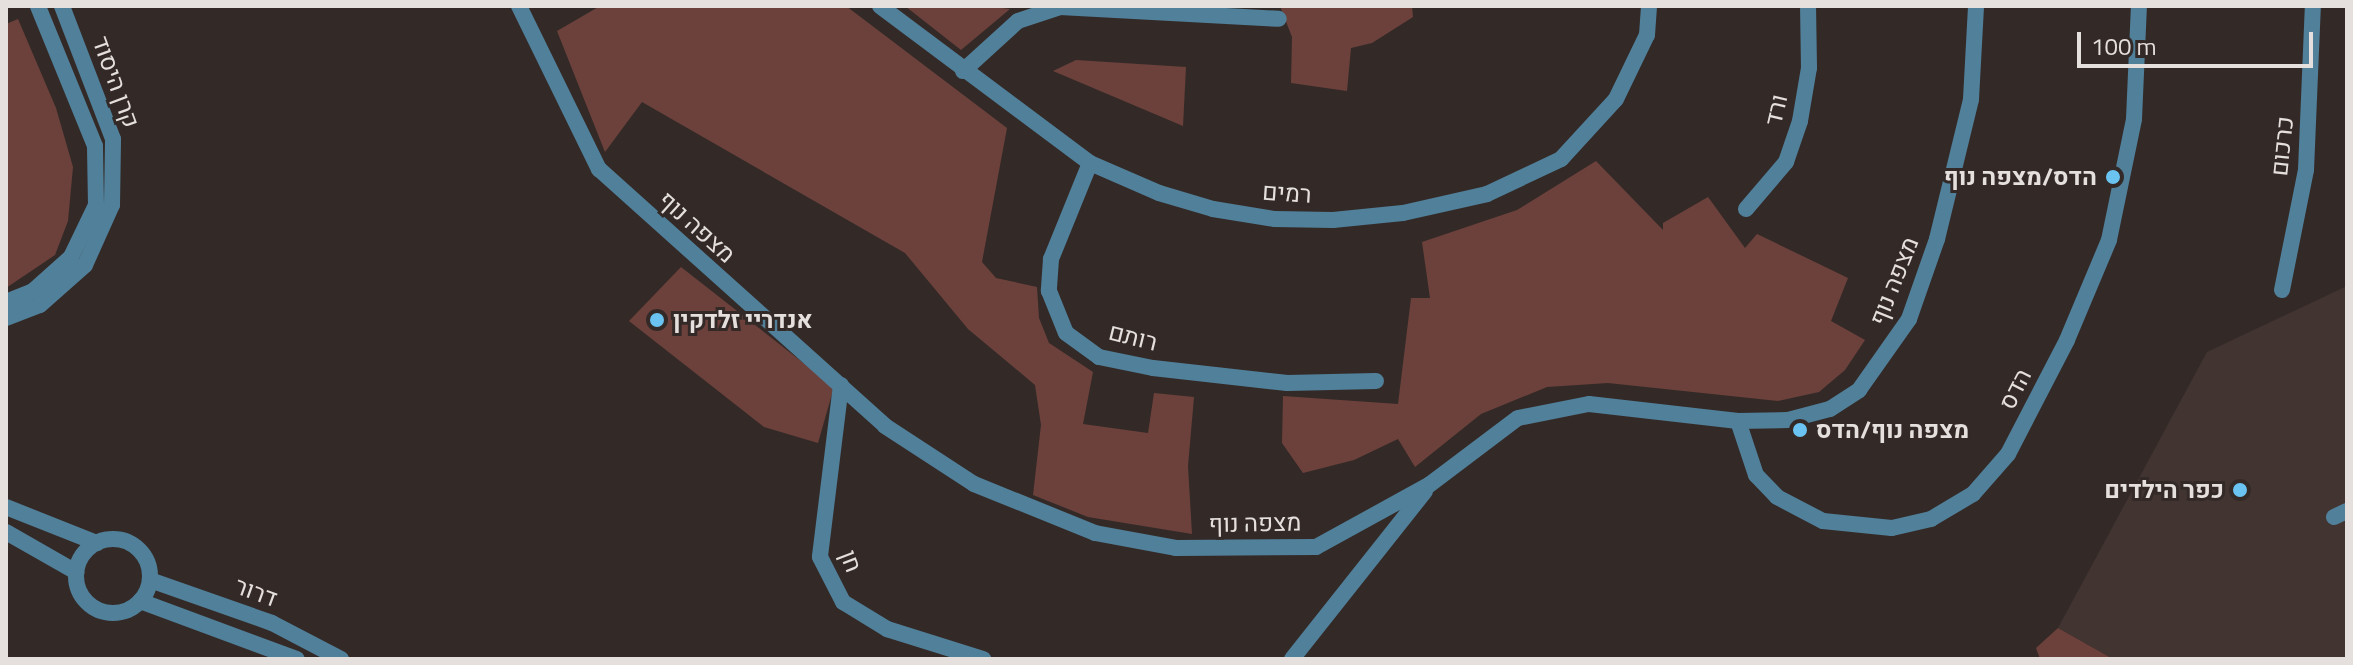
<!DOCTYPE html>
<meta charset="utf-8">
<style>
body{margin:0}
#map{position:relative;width:2353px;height:665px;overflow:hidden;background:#332a28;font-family:"Titillium Web",Heebo,sans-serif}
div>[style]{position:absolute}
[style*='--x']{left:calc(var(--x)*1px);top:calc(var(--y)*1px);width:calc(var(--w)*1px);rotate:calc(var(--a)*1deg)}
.built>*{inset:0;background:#423431}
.green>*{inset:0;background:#6c413b}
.minor>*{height:16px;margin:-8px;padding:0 8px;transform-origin:8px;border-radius:8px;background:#51809a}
.tertiary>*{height:16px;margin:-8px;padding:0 8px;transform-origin:8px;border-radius:8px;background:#51809a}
.tertiary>.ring{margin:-8px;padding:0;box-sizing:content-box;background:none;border:16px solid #51809a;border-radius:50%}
.dots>*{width:22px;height:22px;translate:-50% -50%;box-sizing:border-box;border:4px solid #332a28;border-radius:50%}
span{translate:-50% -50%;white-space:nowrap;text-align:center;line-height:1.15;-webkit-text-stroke:6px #332a28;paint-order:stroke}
.street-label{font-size:24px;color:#e5dfde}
.poi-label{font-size:24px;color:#e5dfde;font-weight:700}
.right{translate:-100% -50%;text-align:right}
.left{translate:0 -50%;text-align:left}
.frame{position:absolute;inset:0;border:8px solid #e5dfde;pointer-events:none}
.scale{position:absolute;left:2077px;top:32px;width:236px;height:36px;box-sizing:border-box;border:4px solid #e5dfde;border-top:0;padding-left:10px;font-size:24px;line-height:28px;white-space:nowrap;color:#e5dfde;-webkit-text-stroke:6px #332a28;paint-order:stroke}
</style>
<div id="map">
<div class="built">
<i style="clip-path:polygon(2347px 286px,2347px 659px,2113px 659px,2058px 628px,2207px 352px)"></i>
</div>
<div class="green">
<i style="clip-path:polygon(600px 6px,846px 6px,1007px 128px,982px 262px,996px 278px,1037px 287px,1039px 318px,1049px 343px,1093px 372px,1083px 424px,1148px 433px,1154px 393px,1194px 397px,1188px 466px,1192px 534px,1088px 517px,1033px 495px,1041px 425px,1035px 385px,968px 329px,905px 253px,642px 102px,605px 152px,557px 31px)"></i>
<i style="clip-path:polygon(905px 6px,985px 6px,1010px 9px,961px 50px)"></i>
<i style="clip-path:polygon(1280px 6px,1412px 6px,1413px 17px,1372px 43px,1351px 48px,1347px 91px,1291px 83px,1292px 37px)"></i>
<i style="clip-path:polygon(18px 19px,56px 108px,73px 167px,68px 221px,55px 255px,6px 288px,6px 24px)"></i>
<i style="clip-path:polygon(1076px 60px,1186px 67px,1183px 126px,1053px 71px)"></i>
<i style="clip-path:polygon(1596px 161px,1663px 230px,1663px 223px,1708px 197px,1745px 248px,1757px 234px,1848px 278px,1831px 321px,1865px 340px,1845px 370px,1819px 392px,1778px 401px,1608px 383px,1547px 387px,1481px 414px,1415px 467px,1398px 439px,1354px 460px,1303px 473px,1282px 443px,1283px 396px,1398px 404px,1411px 298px,1430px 298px,1422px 242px,1517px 210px)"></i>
<i style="clip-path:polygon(681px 267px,834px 387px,818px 443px,764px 427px,629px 321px)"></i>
<i style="clip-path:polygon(2058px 628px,2113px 659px,2040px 659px,2036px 648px)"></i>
</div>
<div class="minor">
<i style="--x:519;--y:6;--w:182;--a:63.9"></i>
<i style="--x:599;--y:169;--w:385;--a:41.9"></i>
<i style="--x:885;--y:426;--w:106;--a:33.1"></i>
<i style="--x:974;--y:484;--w:131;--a:22"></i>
<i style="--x:1095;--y:533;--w:82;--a:10.5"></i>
<i style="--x:1176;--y:548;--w:140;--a:-0.4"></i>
<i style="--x:1316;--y:547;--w:129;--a:-28.8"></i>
<i style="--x:1429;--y:485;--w:111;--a:-37"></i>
<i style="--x:1518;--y:418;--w:72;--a:-11.2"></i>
<i style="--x:1589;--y:404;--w:150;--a:6.5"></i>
<i style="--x:1738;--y:421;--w:50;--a:-1.1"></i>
<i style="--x:1788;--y:420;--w:43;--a:-14.7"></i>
<i style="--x:1830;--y:409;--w:35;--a:-33"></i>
<i style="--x:1859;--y:390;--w:87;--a:-54.8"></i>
<i style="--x:1909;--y:319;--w:85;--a:-70.7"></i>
<i style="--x:1937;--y:239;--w:144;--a:-76.3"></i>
<i style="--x:1971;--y:99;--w:93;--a:-86.9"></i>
<i style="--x:880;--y:6;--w:262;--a:36.8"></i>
<i style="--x:1090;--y:163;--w:75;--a:23.5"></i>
<i style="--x:1159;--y:193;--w:56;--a:16.5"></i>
<i style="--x:1213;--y:209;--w:63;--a:9.2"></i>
<i style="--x:1275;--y:219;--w:58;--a:1"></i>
<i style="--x:1333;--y:220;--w:70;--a:-5.7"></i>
<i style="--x:1403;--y:213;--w:86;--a:-12.7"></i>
<i style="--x:1487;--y:194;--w:82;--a:-25.3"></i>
<i style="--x:1561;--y:159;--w:81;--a:-47.5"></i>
<i style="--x:1616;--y:99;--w:71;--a:-64.2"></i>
<i style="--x:1647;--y:35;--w:29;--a:-86"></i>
<i style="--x:963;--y:71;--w:74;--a:-42.3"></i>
<i style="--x:1018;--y:21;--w:44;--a:-18.4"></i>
<i style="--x:1060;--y:7;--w:219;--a:3.1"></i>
<i style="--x:1090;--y:163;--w:104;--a:112.1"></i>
<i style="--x:1051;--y:259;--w:32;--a:94"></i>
<i style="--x:1049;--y:291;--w:45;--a:68"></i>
<i style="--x:1066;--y:333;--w:41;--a:36"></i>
<i style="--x:1099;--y:357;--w:55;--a:11.5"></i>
<i style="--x:1153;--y:368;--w:135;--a:6.4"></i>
<i style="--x:1287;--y:383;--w:89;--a:-1.3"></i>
<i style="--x:1746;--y:209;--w:62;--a:-49.6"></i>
<i style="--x:1786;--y:162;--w:43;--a:-71.1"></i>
<i style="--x:1800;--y:121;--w:54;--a:-80.4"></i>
<i style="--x:1809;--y:68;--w:62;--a:-90.9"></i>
<i style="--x:2282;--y:290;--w:122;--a:-78.7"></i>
<i style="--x:2306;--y:170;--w:164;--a:-87.6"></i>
<i style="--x:841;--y:385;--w:173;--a:97"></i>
<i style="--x:820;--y:557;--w:51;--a:62.9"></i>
<i style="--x:843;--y:602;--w:52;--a:31.5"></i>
<i style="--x:887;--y:629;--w:101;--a:17.4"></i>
<i style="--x:1738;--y:421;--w:57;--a:71.6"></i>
<i style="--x:1756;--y:475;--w:30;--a:46"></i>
<i style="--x:1777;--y:497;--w:52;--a:27.6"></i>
<i style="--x:1823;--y:521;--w:69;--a:5.8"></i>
<i style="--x:1892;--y:528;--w:40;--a:-13"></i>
<i style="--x:1931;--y:519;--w:49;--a:-30.8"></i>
<i style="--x:1973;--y:494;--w:53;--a:-48.8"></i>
<i style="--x:2008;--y:454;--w:128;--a:-62.6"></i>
<i style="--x:2067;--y:340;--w:108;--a:-67.2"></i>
<i style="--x:2109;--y:240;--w:124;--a:-78.3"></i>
<i style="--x:2134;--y:119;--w:113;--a:-87.5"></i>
<i style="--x:2334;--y:517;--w:14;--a:-25"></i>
<i style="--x:1292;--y:659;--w:214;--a:-51.6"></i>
</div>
<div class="tertiary">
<i style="--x:6;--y:302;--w:29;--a:-22"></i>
<i style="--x:33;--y:291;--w:51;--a:-41.8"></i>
<i style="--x:71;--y:257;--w:58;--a:-64.3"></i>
<i style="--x:96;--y:205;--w:59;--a:-91"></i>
<i style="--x:95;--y:146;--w:151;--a:-112.2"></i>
<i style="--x:6;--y:318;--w:36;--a:-21"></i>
<i style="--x:40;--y:305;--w:60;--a:-41.6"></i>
<i style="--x:85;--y:265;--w:66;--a:-65.8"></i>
<i style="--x:112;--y:205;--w:66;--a:-89.1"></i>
<i style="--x:113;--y:139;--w:142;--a:-111"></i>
<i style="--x:6;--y:507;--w:98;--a:21.6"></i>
<i style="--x:6;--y:532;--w:81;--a:29.7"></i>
<i class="ring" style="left:76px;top:539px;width:58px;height:58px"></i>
<i style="--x:150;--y:580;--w:129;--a:19.4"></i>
<i style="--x:272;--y:623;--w:78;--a:27.6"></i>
<i style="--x:140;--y:601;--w:167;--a:20.3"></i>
</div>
<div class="dots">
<i style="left:2113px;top:177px;background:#6ac3f1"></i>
<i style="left:657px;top:320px;background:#6ac3f1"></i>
<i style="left:1800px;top:430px;background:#6ac3f1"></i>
<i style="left:2240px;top:490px;background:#6ac3f1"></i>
</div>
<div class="street-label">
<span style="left:116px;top:82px;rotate:70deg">קרן היסוד</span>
<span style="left:1776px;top:110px;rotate:-77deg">ורד</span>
<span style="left:2282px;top:146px;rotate:-84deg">כרכום</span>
<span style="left:1287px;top:193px;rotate:4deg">רמים</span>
<span style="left:697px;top:227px;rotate:42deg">מצפה נוף</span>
<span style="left:1894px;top:281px;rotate:-68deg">מצפה נוף</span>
<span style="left:1133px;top:337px;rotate:14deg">רותם</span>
<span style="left:2015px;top:389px;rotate:-63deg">הדס</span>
<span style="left:1255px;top:523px;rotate:-1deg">מצפה נוף</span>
<span style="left:851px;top:561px;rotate:69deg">חן</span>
<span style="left:256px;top:592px;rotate:20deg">דרור</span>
</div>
<div class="poi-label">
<span class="right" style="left:2097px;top:177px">הדס/מצפה נוף</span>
<span class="left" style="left:673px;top:320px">אנדריי זלדקין</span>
<span class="left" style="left:1816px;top:430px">מצפה נוף/הדס</span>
<span class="right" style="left:2224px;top:490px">כפר הילדים</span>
</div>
<div class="frame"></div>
<div class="scale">100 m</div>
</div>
